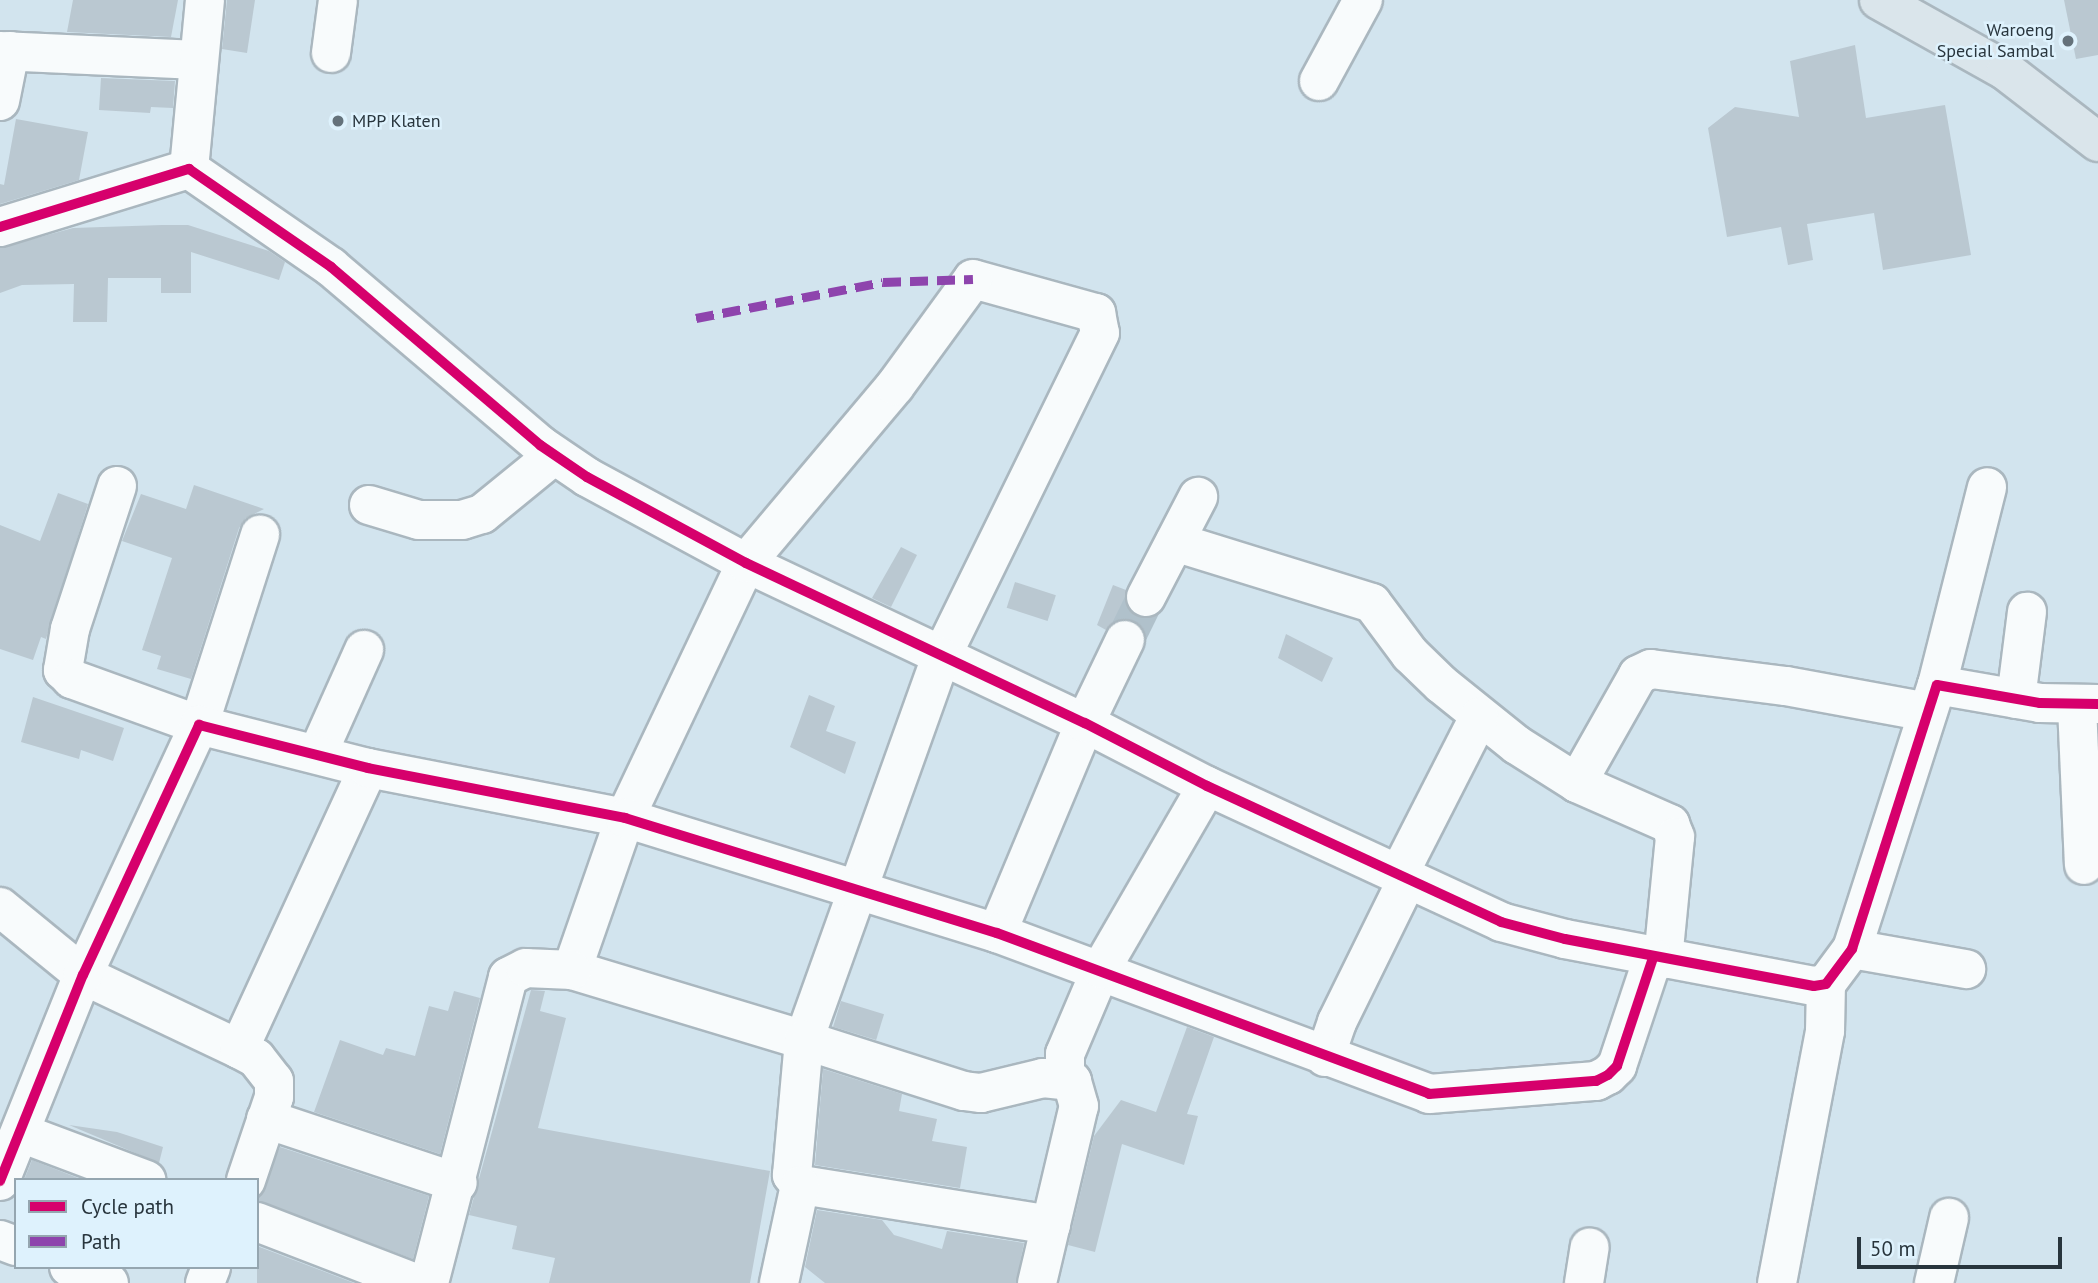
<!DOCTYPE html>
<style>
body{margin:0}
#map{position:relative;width:2098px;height:1283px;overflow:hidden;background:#d2e4ee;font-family:"PT Sans",sans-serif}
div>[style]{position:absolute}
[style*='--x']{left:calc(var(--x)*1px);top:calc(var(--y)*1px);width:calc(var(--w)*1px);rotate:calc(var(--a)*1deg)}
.building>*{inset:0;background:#bac8d1;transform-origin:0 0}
.minor-tunnel>*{height:38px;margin-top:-19px;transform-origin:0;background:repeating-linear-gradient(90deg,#b0c1cb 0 38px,transparent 0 57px)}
.roads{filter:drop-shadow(2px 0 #aab7bf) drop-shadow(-2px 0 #aab7bf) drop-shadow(0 2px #aab7bf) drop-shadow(0 -2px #aab7bf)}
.minor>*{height:38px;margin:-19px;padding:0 19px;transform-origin:19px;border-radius:19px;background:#f8fbfc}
.major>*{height:38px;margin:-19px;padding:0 19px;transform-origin:19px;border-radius:19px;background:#dae5eb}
.quiet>*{height:9px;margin-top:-4.5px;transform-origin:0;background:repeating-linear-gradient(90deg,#8e44ad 0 18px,transparent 0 27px)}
.cycleway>*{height:10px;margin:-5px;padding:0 5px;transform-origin:5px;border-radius:5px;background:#d6006c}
.dots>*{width:19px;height:19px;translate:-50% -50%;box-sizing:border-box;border:4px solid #def2fd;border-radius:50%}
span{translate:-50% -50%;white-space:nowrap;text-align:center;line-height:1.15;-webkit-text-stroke:5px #def2fd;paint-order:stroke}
.poi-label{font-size:18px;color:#28353d}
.right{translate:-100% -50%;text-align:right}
.left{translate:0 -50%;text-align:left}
.legend{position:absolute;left:14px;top:1178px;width:245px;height:91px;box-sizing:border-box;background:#def2fd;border:2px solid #95a6b0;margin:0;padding:9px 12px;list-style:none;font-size:21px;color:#28353d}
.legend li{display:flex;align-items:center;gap:14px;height:35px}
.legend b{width:35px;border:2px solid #95a6b0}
.scale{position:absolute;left:1857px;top:1237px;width:205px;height:32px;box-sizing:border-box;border:4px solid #28353d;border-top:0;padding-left:9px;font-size:21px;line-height:24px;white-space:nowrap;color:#28353d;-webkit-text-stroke:5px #def2fd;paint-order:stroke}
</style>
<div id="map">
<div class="building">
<i style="clip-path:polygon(73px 0,178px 0,171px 37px,67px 32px)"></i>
<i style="clip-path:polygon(227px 0,255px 0,247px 53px,222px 49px)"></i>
<i style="clip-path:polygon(2064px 0,2098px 0,2098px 55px,2076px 59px)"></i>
<i style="clip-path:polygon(1855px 45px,1866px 118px,1945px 105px,1971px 255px,1883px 270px,1874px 213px,1807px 224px,1813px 260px,1788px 265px,1781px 227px,1727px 237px,1708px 128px,1735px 107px,1799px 117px,1790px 61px)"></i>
<i style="clip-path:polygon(101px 78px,175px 81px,173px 108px,151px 107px,150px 113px,99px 110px)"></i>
<i style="clip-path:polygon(16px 119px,88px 132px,79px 180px,0 204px,0 184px,4px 185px)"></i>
<i style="clip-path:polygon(162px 225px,188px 225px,269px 251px,285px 262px,279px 280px,191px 252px,191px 293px,161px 293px,161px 278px,108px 278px,107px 322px,73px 322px,74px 284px,22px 285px,0 293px,0 248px,73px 228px)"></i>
<i style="clip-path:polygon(194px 485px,264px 509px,246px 518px,239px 528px,191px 679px,157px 669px,161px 656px,142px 650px,172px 558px,122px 541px,141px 494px,186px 509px)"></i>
<i style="clip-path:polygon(58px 493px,88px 504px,46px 639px,41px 637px,33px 660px,0 649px,0 525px,40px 541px)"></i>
<i style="clip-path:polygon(901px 547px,917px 555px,891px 607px,872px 598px)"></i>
<i style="left:1015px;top:582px;width:43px;height:27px;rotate:18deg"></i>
<i style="clip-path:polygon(1113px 585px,1126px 590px,1127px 608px,1142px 618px,1140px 625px,1124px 618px,1106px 630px,1097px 625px)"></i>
<i style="clip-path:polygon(1286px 634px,1333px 658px,1322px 682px,1278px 658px)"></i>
<i style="clip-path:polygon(809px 695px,835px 706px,826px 731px,856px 742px,845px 774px,790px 747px)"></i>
<i style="clip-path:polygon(33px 697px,124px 728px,113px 761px,81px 750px,79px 759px,21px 742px)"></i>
<i style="clip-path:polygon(531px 990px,545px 991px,540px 1011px,566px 1018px,538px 1128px,770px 1171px,750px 1283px,549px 1283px,555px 1258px,512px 1249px,517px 1226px,469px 1215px)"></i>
<i style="clip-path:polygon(454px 991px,480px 998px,440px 1154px,314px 1112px,340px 1040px,383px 1055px,386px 1048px,415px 1056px,429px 1006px,448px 1011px)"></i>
<i style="left:841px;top:1001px;width:45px;height:27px;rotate:17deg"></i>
<i style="clip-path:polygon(1187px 1027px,1214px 1037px,1187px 1114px,1198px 1116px,1184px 1165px,1122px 1144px,1095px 1252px,1068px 1245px,1094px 1136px,1121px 1100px,1156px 1112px)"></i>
<i style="clip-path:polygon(823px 1069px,902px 1094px,899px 1111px,937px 1119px,932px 1141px,967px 1147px,960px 1188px,815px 1165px)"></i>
<i style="clip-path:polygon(69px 1125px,117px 1132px,163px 1147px,159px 1163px)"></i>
<i style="clip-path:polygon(280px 1147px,429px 1196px,413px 1259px,257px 1201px)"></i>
<i style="clip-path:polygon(32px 1160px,83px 1180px,24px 1180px)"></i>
<i style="clip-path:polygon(817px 1210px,882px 1220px,894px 1235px,942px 1249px,947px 1231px,1024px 1243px,1016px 1283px,825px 1283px,805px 1267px)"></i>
<i style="clip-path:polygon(257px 1246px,354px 1283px,257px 1283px)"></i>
</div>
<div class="minor-tunnel">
<i style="--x:1125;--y:640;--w:48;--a:-64"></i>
</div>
<div class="roads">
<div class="minor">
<i style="--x:0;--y:51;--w:198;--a:2.6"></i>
<i style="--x:331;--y:53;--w:53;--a:-82.5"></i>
<i style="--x:1319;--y:81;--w:92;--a:-61.5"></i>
<i style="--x:0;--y:101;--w:51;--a:-78.7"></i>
<i style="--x:189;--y:169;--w:170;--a:-84.6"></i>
<i style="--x:0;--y:227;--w:198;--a:-17.1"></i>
<i style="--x:189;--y:169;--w:173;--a:34.6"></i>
<i style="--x:331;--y:267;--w:275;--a:40.4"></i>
<i style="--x:540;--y:445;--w:57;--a:34.2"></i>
<i style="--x:587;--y:477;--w:181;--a:28.4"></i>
<i style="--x:746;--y:563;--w:375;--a:25.3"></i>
<i style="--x:1085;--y:723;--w:137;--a:27.3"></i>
<i style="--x:1207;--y:786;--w:324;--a:24.8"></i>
<i style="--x:1501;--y:922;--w:66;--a:14.9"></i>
<i style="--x:1565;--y:939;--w:253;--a:10.7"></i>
<i style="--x:1814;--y:986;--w:12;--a:-9"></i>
<i style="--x:1826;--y:984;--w:44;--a:-53.4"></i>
<i style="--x:1852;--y:949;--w:277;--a:-72.2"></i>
<i style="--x:1937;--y:685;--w:105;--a:9.9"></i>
<i style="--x:2040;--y:703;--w:58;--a:1"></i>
<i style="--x:973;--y:279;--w:128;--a:15.5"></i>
<i style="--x:1096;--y:313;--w:20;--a:79"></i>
<i style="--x:1100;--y:333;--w:361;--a:116.1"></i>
<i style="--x:941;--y:657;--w:407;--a:109.7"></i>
<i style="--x:804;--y:1040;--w:242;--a:-163.2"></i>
<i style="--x:572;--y:970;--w:161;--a:-70.8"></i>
<i style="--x:625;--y:818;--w:282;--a:-64.6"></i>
<i style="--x:746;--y:563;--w:231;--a:-49.9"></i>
<i style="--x:895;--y:386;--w:132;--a:-53.9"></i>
<i style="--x:117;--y:486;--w:151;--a:108.2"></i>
<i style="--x:70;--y:629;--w:42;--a:99.7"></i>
<i style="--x:63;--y:670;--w:13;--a:45"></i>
<i style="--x:72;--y:679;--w:135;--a:19.9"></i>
<i style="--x:199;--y:725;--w:200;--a:-72.2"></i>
<i style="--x:369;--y:505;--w:52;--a:16.7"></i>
<i style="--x:419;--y:520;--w:43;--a:0"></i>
<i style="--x:462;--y:520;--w:21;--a:-17"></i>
<i style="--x:482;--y:514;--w:92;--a:-39.2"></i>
<i style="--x:1175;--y:542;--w:206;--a:17.2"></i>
<i style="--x:1372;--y:603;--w:64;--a:53.3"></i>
<i style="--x:1410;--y:654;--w:43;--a:44.1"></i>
<i style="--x:1441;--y:684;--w:97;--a:38.8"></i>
<i style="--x:1517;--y:745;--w:71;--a:32.3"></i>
<i style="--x:1577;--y:783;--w:102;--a:23.8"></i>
<i style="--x:1670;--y:824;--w:14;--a:69"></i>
<i style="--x:1675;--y:837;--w:123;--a:95.6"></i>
<i style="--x:1146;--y:597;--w:113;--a:-62.5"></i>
<i style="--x:1937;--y:685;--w:204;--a:-75.8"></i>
<i style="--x:2016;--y:699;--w:88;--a:-82.8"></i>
<i style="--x:2077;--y:706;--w:159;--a:87.5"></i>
<i style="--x:318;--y:753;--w:113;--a:-65.9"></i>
<i style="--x:1577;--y:783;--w:124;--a:-60.5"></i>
<i style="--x:1638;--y:675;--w:14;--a:-25"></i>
<i style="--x:1651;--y:669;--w:136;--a:7.2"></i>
<i style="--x:1786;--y:686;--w:144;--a:10.4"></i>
<i style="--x:1399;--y:874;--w:176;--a:-63"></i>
<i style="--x:0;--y:907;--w:107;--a:39.3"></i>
<i style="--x:83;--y:975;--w:173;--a:25.4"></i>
<i style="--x:239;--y:1049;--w:309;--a:-65.3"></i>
<i style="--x:997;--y:933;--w:228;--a:-67.3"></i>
<i style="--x:1085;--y:723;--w:92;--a:-64.3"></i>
<i style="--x:1852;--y:949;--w:116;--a:10"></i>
<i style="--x:239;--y:1049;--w:19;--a:28"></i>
<i style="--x:256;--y:1058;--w:29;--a:52"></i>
<i style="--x:274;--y:1081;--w:16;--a:90"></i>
<i style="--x:274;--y:1097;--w:88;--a:108.6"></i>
<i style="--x:1325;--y:1057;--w:37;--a:-71"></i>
<i style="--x:1337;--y:1022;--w:161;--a:-63.8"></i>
<i style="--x:266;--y:1119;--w:202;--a:18.4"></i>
<i style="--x:21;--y:1133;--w:134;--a:20.6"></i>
<i style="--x:0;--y:1181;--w:222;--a:-68.1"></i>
<i style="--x:83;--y:975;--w:276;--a:-65.1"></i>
<i style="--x:199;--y:725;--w:174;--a:14.3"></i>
<i style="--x:368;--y:768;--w:262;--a:11"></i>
<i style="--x:625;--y:818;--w:389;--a:17.2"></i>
<i style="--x:997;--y:933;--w:461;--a:20.4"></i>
<i style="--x:1429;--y:1094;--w:168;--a:-4.5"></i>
<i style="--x:1596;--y:1081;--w:13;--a:-27"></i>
<i style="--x:1608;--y:1075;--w:13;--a:-45"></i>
<i style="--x:1617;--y:1066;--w:114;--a:-71.6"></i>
<i style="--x:257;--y:1222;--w:169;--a:21.1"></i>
<i style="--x:1051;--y:1225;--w:254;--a:-170.9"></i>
<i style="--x:800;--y:1185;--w:13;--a:-129"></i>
<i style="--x:792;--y:1175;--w:136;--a:-84.9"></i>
<i style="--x:804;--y:1040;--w:168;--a:17.7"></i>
<i style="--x:964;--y:1091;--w:17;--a:7"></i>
<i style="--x:981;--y:1093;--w:64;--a:-13.6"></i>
<i style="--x:1043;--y:1078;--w:29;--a:6"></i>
<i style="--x:0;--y:1240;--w:17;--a:21"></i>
<i style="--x:69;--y:1267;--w:43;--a:21.8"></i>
<i style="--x:205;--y:1283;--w:17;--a:-69"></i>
<i style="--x:429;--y:1283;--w:316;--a:-75.5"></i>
<i style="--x:508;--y:977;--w:20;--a:-27"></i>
<i style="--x:526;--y:968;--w:46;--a:2.5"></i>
<i style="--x:779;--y:1283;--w:100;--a:-77.9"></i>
<i style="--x:1037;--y:1283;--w:182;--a:-76.7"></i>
<i style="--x:1079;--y:1106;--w:26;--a:-106"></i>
<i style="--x:1072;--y:1081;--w:8;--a:-150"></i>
<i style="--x:1065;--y:1077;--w:23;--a:-90"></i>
<i style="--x:1065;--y:1054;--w:92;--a:-67"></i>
<i style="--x:1101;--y:969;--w:211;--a:-59.9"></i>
<i style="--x:1584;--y:1283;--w:36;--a:-81"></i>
<i style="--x:1777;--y:1283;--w:257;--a:-79.2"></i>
<i style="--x:1825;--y:1031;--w:47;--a:-88.8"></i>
<i style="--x:1934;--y:1283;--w:67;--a:-77"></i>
</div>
<div class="major">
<i style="--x:1879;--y:0;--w:145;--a:29.2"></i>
<i style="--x:2006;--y:71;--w:116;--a:37.7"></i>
</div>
</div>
<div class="quiet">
<i style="--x:696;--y:318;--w:190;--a:-10.9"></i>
<i style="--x:883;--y:282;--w:90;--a:-1.9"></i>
</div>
<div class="cycleway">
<i style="--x:0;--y:227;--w:198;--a:-17.1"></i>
<i style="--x:189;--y:169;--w:173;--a:34.6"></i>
<i style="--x:331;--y:267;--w:275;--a:40.4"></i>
<i style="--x:540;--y:445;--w:57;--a:34.2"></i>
<i style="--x:587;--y:477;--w:181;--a:28.4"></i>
<i style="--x:746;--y:563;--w:375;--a:25.3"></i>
<i style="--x:1085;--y:723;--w:137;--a:27.3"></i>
<i style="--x:1207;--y:786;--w:324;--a:24.8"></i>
<i style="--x:1501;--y:922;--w:66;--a:14.9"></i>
<i style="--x:1565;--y:939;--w:253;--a:10.7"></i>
<i style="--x:1814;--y:986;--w:12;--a:-9"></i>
<i style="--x:1826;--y:984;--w:44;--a:-53.4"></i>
<i style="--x:1852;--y:949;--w:277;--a:-72.2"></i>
<i style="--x:1937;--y:685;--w:105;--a:9.9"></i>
<i style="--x:2040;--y:703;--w:58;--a:1"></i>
<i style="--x:0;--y:1181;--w:222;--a:-68.1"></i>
<i style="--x:83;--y:975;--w:276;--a:-65.1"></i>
<i style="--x:199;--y:725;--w:174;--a:14.3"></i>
<i style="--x:368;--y:768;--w:262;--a:11"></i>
<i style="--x:625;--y:818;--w:389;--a:17.2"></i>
<i style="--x:997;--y:933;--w:461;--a:20.4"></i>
<i style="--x:1429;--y:1094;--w:168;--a:-4.5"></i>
<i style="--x:1596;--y:1081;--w:13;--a:-27"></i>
<i style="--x:1608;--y:1075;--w:13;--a:-45"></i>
<i style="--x:1617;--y:1066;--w:114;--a:-71.6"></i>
</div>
<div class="dots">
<i style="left:2068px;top:41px;background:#64727b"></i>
<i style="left:338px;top:121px;background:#64727b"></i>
</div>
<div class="poi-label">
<span class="right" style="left:2054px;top:41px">Waroeng<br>Special Sambal</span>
<span class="left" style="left:352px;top:121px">MPP Klaten</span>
</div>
<ul class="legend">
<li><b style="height:9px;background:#d6006c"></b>Cycle path</li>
<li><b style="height:9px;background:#8e44ad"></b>Path</li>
</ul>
<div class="scale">50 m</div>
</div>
